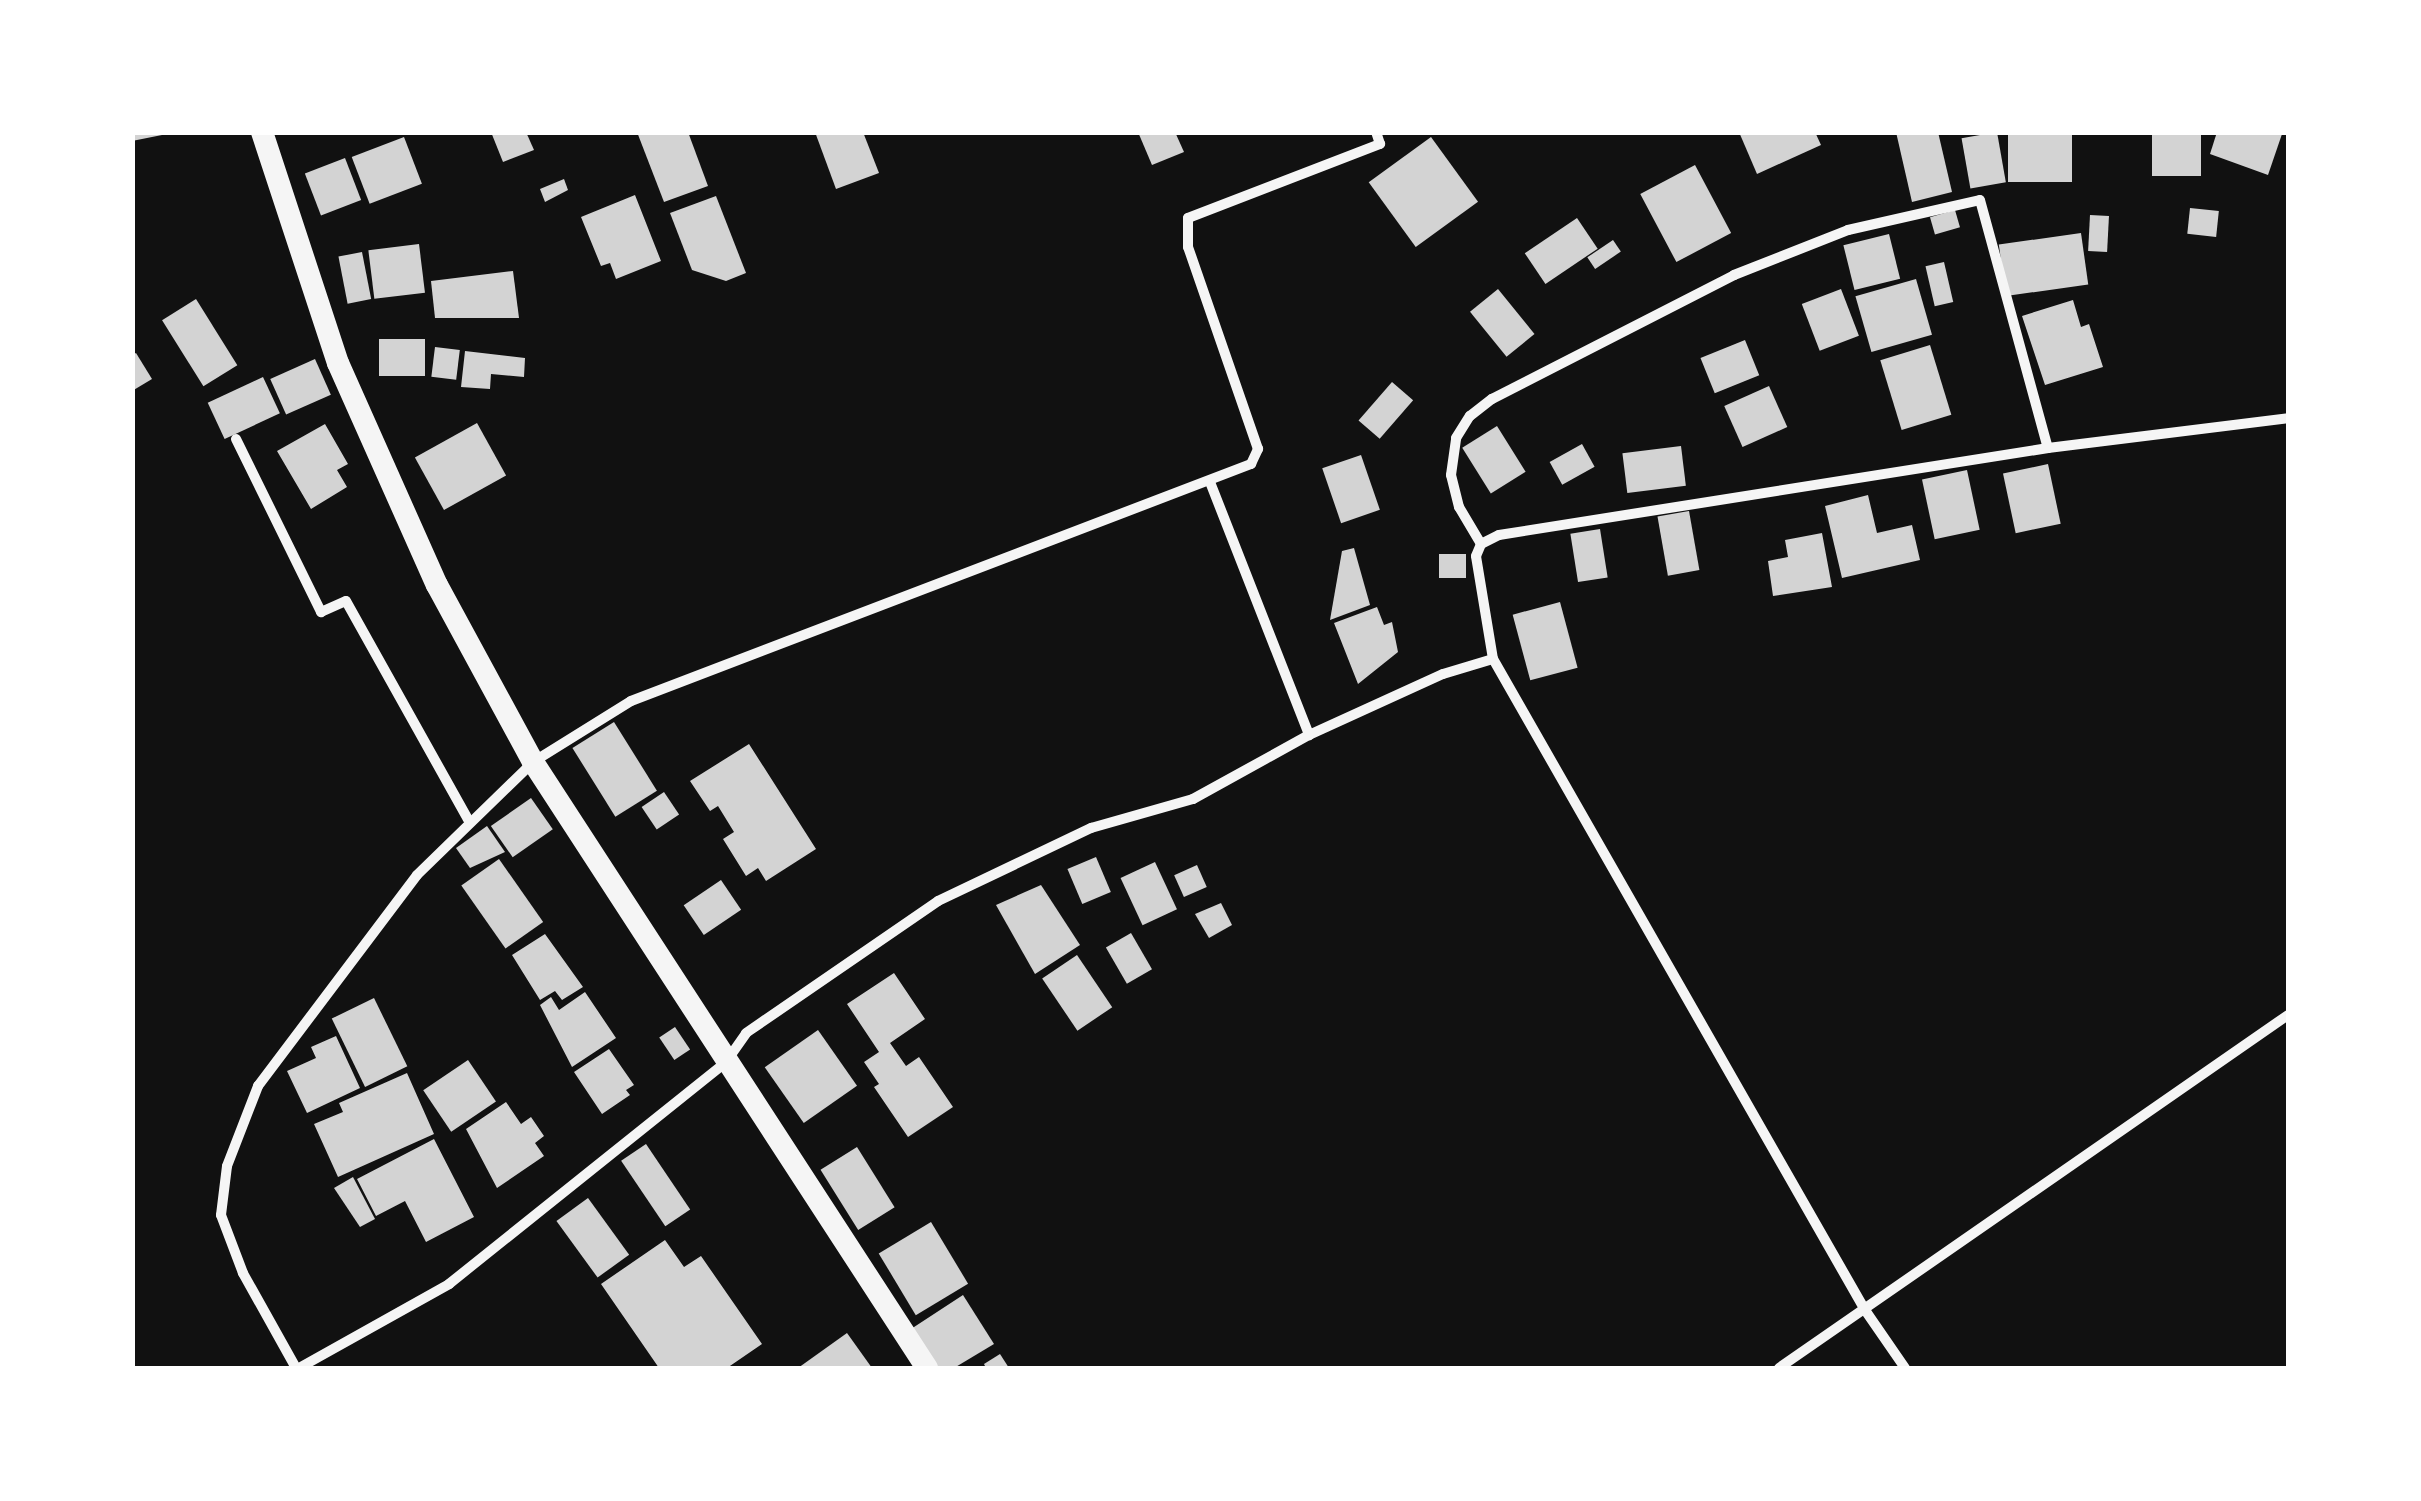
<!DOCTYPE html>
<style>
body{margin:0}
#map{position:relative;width:2421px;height:1501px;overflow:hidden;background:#111;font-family:Signika,sans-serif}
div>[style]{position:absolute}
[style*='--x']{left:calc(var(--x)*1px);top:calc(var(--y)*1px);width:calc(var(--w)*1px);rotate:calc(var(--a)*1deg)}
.building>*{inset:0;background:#d3d3d3;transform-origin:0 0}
.minor>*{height:10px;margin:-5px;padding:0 5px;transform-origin:5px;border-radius:5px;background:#f5f5f5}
.primary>*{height:22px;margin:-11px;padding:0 11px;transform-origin:11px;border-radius:11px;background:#f5f5f5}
span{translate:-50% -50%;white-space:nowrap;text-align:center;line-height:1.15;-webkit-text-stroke:10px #fff;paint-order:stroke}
.frame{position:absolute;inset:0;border:135px solid #fff;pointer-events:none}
</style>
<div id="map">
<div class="building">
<i style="clip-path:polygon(132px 132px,167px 132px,167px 134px,132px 141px)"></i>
<i style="clip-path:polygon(491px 132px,526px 132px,534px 150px,503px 162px)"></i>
<i style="clip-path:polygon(637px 132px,688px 132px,708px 186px,664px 202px)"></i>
<i style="clip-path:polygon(815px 132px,863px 132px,879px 173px,836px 189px)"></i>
<i style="clip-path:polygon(1138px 132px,1175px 132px,1184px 152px,1152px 165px)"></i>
<i style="clip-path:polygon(1739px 132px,1815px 132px,1821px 145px,1757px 174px)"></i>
<i style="clip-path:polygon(1896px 132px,1938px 132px,1952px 192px,1912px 202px)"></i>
<i style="left:1997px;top:132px;width:51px;height:36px;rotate:80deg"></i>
<i style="left:2008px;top:132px;width:64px;height:50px"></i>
<i style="left:2152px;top:132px;width:49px;height:44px"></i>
<i style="clip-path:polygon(2217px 132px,2282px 134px,2268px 175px,2210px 154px)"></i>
<i style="left:404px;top:137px;width:50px;height:56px;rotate:69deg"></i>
<i style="left:1431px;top:137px;width:80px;height:77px;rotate:54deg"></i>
<i style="left:345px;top:158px;width:45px;height:43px;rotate:69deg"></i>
<i style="left:1695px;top:165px;width:77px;height:62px;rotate:62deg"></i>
<i style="clip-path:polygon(564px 179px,568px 190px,545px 202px,540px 189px)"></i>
<i style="clip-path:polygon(635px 195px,661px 261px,616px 279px,610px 263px,601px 266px,581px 217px)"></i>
<i style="clip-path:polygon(716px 196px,746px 273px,726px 281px,692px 270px,670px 213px)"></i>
<i style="left:2190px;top:208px;width:29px;height:26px;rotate:6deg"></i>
<i style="left:1955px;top:210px;width:18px;height:26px;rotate:74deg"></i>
<i style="left:2090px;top:215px;width:19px;height:36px;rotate:3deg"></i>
<i style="left:1577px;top:218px;width:37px;height:63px;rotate:56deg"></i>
<i style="left:2081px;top:233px;width:52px;height:83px;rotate:82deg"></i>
<i style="left:1889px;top:234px;width:46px;height:47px;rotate:76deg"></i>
<i style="left:1613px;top:240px;width:14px;height:31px;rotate:56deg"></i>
<i style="left:419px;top:244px;width:49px;height:51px;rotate:83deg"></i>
<i style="left:362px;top:252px;width:48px;height:24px;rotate:79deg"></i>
<i style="left:1944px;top:262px;width:41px;height:19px;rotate:77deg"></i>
<i style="clip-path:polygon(513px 271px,519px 318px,435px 318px,431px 281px)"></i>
<i style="left:1916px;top:279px;width:58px;height:63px;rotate:74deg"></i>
<i style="left:1498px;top:289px;width:58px;height:36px;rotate:51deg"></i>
<i style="left:1841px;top:289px;width:50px;height:42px;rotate:69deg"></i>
<i style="left:196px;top:299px;width:78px;height:40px;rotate:58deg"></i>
<i style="clip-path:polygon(2073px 300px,2081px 327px,2089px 324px,2103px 367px,2045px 385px,2022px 316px)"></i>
<i style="left:379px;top:339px;width:46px;height:37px"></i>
<i style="left:1745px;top:340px;width:38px;height:48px;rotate:68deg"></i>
<i style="left:1930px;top:345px;width:73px;height:52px;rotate:73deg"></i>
<i style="left:435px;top:347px;width:25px;height:30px;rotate:7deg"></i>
<i style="clip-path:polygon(465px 351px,525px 358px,524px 377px,491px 374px,490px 389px,461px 387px)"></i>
<i style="clip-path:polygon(136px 353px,152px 379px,132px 391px,132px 355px)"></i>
<i style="left:315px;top:359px;width:39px;height:49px;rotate:66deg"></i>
<i style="left:263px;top:377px;width:40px;height:61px;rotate:65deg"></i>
<i style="left:1392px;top:382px;width:28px;height:51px;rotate:41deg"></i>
<i style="left:1769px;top:386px;width:45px;height:49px;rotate:66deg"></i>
<i style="left:477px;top:423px;width:60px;height:71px;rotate:61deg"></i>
<i style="clip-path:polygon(325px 424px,348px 464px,337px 470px,347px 487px,311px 509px,277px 451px)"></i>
<i style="left:1497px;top:426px;width:54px;height:41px;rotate:58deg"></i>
<i style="left:1582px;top:444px;width:26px;height:37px;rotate:61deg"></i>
<i style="left:1681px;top:446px;width:40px;height:59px;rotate:83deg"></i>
<i style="left:1361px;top:455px;width:58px;height:41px;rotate:71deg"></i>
<i style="left:2048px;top:464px;width:61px;height:46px;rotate:78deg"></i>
<i style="left:1967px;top:470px;width:61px;height:46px;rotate:78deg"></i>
<i style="clip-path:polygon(1868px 495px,1877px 533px,1912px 525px,1920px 560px,1842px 578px,1825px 506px)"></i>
<i style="left:1689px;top:511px;width:60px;height:32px;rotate:80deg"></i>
<i style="left:1600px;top:529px;width:49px;height:30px;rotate:81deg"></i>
<i style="clip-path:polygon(1822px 533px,1832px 587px,1773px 596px,1768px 561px,1788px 557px,1785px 540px)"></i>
<i style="clip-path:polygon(1354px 548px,1370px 605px,1330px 620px,1342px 551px)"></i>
<i style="left:1439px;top:554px;width:27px;height:24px"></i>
<i style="left:1560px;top:602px;width:68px;height:49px;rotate:75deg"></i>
<i style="clip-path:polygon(1377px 607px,1384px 625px,1392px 622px,1398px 652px,1358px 684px,1334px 623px)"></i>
<i style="left:614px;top:722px;width:81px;height:49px;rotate:58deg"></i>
<i style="clip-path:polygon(749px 744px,816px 849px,766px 881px,758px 868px,746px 876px,723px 839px,734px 832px,718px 806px,710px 811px,690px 781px)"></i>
<i style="left:664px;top:792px;width:27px;height:27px;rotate:56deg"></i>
<i style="left:531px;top:798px;width:38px;height:49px;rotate:55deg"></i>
<i style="clip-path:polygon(487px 826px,505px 852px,470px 868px,456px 848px)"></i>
<i style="left:1096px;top:857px;width:38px;height:31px;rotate:67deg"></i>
<i style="left:499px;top:859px;width:77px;height:46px;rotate:55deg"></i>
<i style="left:1155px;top:862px;width:52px;height:38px;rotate:65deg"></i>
<i style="left:1197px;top:865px;width:24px;height:25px;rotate:66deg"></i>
<i style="left:721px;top:880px;width:36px;height:45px;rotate:56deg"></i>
<i style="clip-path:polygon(1041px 885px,1080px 945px,1035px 974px,996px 905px)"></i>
<i style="clip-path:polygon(1221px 903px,1232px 925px,1209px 938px,1195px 914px)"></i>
<i style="left:1131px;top:933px;width:42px;height:29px;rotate:60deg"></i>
<i style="clip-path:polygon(545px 934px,583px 987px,562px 1000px,555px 991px,540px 1000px,512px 955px)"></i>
<i style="left:1077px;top:955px;width:63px;height:42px;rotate:56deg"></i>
<i style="clip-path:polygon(894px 973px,925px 1019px,890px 1043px,906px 1066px,919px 1057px,953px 1107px,908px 1137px,874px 1087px,879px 1084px,864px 1062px,879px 1052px,847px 1004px)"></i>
<i style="clip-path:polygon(585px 992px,616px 1038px,572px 1067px,540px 1005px,551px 997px,559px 1010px)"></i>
<i style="left:374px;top:998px;width:76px;height:47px;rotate:64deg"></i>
<i style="left:675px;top:1027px;width:27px;height:19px;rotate:56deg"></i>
<i style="left:818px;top:1030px;width:68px;height:65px;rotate:55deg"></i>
<i style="clip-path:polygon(336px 1036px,360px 1088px,307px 1113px,287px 1071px,316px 1058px,311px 1047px)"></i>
<i style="clip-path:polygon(609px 1049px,634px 1085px,626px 1090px,630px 1095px,602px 1114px,574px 1072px)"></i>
<i style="left:468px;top:1060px;width:50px;height:54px;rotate:56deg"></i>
<i style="clip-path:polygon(407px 1073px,434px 1134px,338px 1177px,314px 1124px,343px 1112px,339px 1103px)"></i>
<i style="clip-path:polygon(506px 1102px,521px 1124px,531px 1117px,544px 1136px,535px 1143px,544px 1156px,497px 1188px,466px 1129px)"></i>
<i style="clip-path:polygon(434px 1139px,474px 1217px,426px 1242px,405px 1201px,376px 1216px,357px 1179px)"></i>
<i style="left:646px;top:1144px;width:79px;height:30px;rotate:56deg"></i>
<i style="left:857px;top:1147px;width:71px;height:43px;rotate:58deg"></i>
<i style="clip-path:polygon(353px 1177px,375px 1219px,360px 1227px,334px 1188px)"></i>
<i style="left:588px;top:1198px;width:70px;height:39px;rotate:54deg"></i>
<i style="left:931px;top:1222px;width:72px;height:61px;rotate:59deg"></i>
<i style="clip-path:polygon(665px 1240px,684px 1267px,701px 1256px,762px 1344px,727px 1368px,659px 1368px,601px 1284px)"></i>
<i style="clip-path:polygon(963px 1295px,994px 1344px,954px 1368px,935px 1368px,911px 1329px)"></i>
<i style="clip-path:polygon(847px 1333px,872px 1368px,798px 1368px)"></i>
<i style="clip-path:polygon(1000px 1354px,1009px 1368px,986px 1368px,984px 1364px)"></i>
</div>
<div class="minor">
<i style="--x:236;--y:439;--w:193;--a:63.8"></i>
<i style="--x:321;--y:612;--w:27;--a:-24"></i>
<i style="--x:346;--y:601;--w:250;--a:60.8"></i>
<i style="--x:1210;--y:482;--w:272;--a:68.6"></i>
<i style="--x:1481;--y:544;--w:43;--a:-120.7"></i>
<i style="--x:1459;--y:507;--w:33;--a:-104"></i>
<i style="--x:1451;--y:475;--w:37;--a:-82"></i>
<i style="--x:1456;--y:438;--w:26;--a:-58"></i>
<i style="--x:1470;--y:416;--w:28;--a:-38"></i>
<i style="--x:1492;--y:399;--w:272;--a:-27.1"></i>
<i style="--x:1734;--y:275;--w:123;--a:-21.5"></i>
<i style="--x:1848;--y:230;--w:135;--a:-12.8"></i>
<i style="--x:1980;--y:200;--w:257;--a:74.7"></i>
<i style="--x:296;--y:1368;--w:109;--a:-119.2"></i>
<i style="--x:243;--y:1273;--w:62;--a:-110.8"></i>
<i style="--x:221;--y:1215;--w:49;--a:-83"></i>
<i style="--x:227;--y:1166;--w:86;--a:-68.8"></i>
<i style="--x:258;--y:1086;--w:264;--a:-53"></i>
<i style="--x:417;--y:875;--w:162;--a:-44.2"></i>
<i style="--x:533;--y:762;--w:115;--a:-31.9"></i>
<i style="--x:631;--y:701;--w:664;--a:-20.92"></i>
<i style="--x:1251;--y:464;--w:17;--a:-65"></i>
<i style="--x:1258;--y:449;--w:214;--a:-109.1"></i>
<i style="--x:1188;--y:247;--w:29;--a:-90"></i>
<i style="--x:1188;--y:218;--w:206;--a:-21.1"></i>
<i style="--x:1380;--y:144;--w:13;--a:-108"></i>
<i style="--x:299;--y:1368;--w:172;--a:-29.2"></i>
<i style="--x:449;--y:1284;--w:355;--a:-38.7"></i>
<i style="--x:726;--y:1062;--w:35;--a:-55"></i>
<i style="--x:746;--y:1033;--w:233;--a:-34.5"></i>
<i style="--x:938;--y:901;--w:170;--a:-25.5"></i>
<i style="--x:1091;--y:828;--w:106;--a:-15.9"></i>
<i style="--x:1193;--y:799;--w:132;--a:-28.9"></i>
<i style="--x:1309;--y:735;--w:147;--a:-24.5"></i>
<i style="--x:1443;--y:674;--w:52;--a:-16.7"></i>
<i style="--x:1779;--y:1368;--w:619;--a:-34.74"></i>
<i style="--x:1905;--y:1368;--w:70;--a:-124.6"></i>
<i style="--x:1865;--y:1310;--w:750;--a:-119.74"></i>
<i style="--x:1493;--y:659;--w:104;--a:-99.4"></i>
<i style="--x:1476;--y:556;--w:13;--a:-67"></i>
<i style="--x:1481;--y:544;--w:20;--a:-27"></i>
<i style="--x:1499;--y:535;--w:556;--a:-9"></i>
<i style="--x:2048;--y:448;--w:242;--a:-7.1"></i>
</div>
<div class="primary">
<i style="--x:262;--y:132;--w:243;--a:71.8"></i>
<i style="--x:338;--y:363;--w:243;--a:66"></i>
<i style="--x:437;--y:585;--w:201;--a:61.5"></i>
<i style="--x:533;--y:762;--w:723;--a:56.97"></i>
</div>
<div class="frame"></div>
</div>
